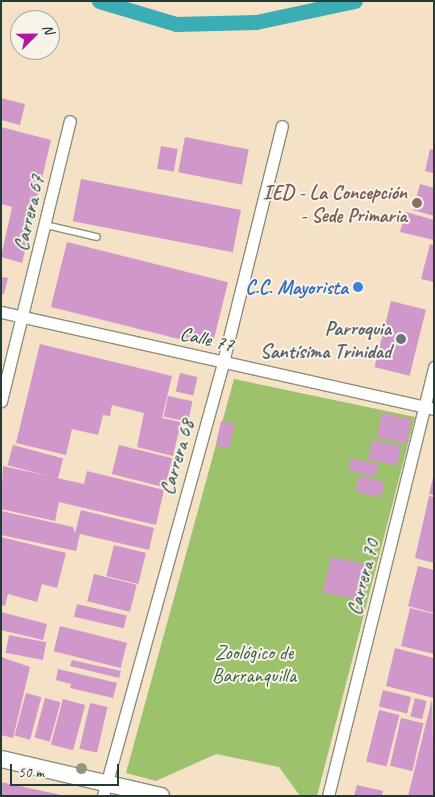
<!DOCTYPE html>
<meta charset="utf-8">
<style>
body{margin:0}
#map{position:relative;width:435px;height:797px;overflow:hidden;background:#f4e1c6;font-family:Caveat,sans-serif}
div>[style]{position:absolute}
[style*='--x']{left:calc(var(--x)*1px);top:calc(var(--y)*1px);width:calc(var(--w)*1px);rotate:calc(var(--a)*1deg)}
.green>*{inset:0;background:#9dc26c}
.canal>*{height:15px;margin:-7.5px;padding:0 7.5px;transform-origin:7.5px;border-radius:7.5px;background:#3badb4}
.building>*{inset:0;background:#d097cb;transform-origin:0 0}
.roads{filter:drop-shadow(1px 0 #8a8f7d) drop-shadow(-1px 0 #8a8f7d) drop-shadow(0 1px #8a8f7d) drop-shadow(0 -1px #8a8f7d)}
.lane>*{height:5.5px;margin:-2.75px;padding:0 2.75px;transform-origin:2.75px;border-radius:2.75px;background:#fff}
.street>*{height:11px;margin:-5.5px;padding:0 5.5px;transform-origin:5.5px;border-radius:5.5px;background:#fff}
.secondary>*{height:16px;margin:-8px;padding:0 8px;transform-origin:8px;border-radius:8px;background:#fff}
.trees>*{width:11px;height:11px;margin:-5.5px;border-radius:50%;background:#90997d}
.dots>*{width:14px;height:14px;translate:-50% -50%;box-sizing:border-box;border:2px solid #f7f3e8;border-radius:50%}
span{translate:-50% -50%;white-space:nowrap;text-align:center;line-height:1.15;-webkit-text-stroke:4px #f7f3e8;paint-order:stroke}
.education-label{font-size:20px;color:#785e54;font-weight:700}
.right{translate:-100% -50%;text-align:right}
.street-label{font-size:20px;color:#1f3d34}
.shop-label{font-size:20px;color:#366cbe;font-weight:700}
.worship-label{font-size:20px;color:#5b616d;font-weight:700}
.park-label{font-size:20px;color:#3e5e42}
.frame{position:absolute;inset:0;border:2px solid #1f3d34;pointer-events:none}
.north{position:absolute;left:10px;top:10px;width:50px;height:50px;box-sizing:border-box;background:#f7f3e8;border:1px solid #a1aaa0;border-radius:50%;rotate:67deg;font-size:14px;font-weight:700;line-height:20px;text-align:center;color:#1f3d34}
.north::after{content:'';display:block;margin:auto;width:18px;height:22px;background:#b5179e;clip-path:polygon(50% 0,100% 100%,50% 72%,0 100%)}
.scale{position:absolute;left:10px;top:764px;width:109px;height:22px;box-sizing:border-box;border:2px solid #1f3d34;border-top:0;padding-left:6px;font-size:15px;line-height:18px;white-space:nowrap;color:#1f3d34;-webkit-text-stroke:4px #f7f3e8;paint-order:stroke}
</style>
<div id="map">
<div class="green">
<i style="clip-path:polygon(234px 379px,415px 417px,317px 796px,300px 796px,279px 767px,216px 754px,156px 781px,126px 773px)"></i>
</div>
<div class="canal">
<i style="--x:99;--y:1;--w:80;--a:16.6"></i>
<i style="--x:176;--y:24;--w:80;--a:-1.4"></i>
<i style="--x:256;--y:22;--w:101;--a:-12"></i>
</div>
<div class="building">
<i style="clip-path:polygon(1px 98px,25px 104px,20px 125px,1px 120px)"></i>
<i style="clip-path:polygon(1px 127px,51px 140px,22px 263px,1px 257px,12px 207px,1px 204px)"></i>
<i style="left:185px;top:137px;width:65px;height:36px;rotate:11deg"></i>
<i style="left:161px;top:146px;width:17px;height:23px;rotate:10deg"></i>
<i style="clip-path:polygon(430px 149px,434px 150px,433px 173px,425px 171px)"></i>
<i style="left:81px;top:179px;width:163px;height:43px;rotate:11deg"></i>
<i style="clip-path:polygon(420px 184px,434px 188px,434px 216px,413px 210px)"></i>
<i style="clip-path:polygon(406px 212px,434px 220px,434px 240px,400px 232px)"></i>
<i style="left:67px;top:242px;width:166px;height:67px;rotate:14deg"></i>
<i style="clip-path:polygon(430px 244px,434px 245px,434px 282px,421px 279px)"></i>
<i style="clip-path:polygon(1px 277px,8px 278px,4px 294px,1px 294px)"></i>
<i style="left:391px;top:301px;width:36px;height:68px;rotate:14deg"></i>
<i style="clip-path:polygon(40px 344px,172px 376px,162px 418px,181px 422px,173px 456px,137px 447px,144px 413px,112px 405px,110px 416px,103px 415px,98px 435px,72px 429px,66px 455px,16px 443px)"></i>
<i style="left:180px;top:373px;width:18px;height:19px;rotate:13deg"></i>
<i style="left:168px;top:396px;width:25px;height:21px;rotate:12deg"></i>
<i style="left:382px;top:413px;width:30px;height:25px;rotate:12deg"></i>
<i style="left:221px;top:421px;width:14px;height:25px;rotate:12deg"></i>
<i style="left:372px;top:440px;width:30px;height:20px;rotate:12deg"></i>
<i style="left:13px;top:445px;width:52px;height:21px;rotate:15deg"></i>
<i style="left:119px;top:445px;width:55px;height:30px;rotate:14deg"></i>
<i style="left:351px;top:458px;width:28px;height:13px;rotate:13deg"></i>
<i style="clip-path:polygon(3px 466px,84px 484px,87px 471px,164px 490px,156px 525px,59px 502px,55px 521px,1px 509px)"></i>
<i style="left:359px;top:476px;width:26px;height:16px;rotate:13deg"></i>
<i style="clip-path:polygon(433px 478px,434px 478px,434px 495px,429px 494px)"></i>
<i style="clip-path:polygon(429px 496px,434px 497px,434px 563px,415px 558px)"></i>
<i style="clip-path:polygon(81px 510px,154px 528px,149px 550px,80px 534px,76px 551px,1px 535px,1px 511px,73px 527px,75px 533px)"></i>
<i style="clip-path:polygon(1px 537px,66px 553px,57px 588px,42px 584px,37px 602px,8px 594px,5px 606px,1px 605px)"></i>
<i style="left:114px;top:545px;width:33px;height:32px;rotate:14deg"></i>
<i style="left:331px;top:557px;width:40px;height:36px;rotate:12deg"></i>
<i style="clip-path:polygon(418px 566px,434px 570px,434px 613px,408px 606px)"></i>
<i style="left:94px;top:574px;width:44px;height:28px;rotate:14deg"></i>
<i style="left:77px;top:604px;width:51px;height:13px;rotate:13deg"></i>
<i style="clip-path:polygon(410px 608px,434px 614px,434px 654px,401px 646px)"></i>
<i style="clip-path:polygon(1px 612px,47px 624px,43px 640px,1px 630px)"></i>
<i style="left:60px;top:626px;width:69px;height:26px;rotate:14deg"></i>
<i style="left:9px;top:635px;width:38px;height:18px;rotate:11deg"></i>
<i style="clip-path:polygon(395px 648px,434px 658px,434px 698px,386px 686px)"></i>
<i style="clip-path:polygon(1px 657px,30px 667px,13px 738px,1px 735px)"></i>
<i style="clip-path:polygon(72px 660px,121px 671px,119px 678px,70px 666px)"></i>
<i style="clip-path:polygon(58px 669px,117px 683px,113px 698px,70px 688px,71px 684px,56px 680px)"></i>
<i style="left:383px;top:690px;width:29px;height:17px;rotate:14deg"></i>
<i style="left:26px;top:693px;width:16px;height:44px;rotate:15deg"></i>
<i style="left:45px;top:698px;width:16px;height:41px;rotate:15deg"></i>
<i style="left:415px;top:698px;width:12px;height:19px;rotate:14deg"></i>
<i style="left:63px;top:699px;width:23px;height:47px;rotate:15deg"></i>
<i style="clip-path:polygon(432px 699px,434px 796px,408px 796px)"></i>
<i style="left:90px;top:703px;width:18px;height:47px;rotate:13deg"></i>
<i style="left:379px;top:710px;width:21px;height:53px;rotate:14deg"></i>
<i style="left:401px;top:718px;width:23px;height:49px;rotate:13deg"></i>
<i style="clip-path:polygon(1px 782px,61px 795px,61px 796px,1px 796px)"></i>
<i style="clip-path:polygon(357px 785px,383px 791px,382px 796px,354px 796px)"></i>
</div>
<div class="roads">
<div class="lane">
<i style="--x:46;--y:225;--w:52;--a:13.2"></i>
</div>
<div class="street">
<i style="--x:1;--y:312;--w:444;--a:12.6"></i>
<i style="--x:1;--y:401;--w:288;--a:-76.2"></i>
<i style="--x:103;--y:796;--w:450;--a:-74.5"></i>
<i style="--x:223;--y:362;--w:243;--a:-76"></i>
<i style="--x:328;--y:796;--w:442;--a:-76.1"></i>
</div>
<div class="secondary">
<i style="--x:1;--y:759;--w:164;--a:13"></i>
</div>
</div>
<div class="trees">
<i style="left:81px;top:768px"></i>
</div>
<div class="dots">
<i style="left:417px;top:203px;background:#8d6e63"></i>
<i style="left:358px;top:287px;background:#3f7fe0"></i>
<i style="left:401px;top:339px;background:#6b7280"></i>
</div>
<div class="education-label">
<span class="right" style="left:407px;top:204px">IED - La Concepción<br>- Sede Primaria</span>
</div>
<div class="street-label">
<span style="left:29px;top:213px;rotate:-77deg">Carrera 67</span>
<span style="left:207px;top:339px;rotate:13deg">Calle 77</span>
<span style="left:177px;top:457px;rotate:-74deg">Carrera 68</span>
<span style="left:363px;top:577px;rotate:-76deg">Carrera 70</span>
</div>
<div class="shop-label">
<span class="right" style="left:348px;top:287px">C.C. Mayorista</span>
</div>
<div class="worship-label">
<span class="right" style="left:391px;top:340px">Parroquia<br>Santísima Trinidad</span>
</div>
<div class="park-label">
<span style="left:254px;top:664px">Zoológico de<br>Barranquilla</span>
</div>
<div class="frame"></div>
<div class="north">N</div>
<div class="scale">50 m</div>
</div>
